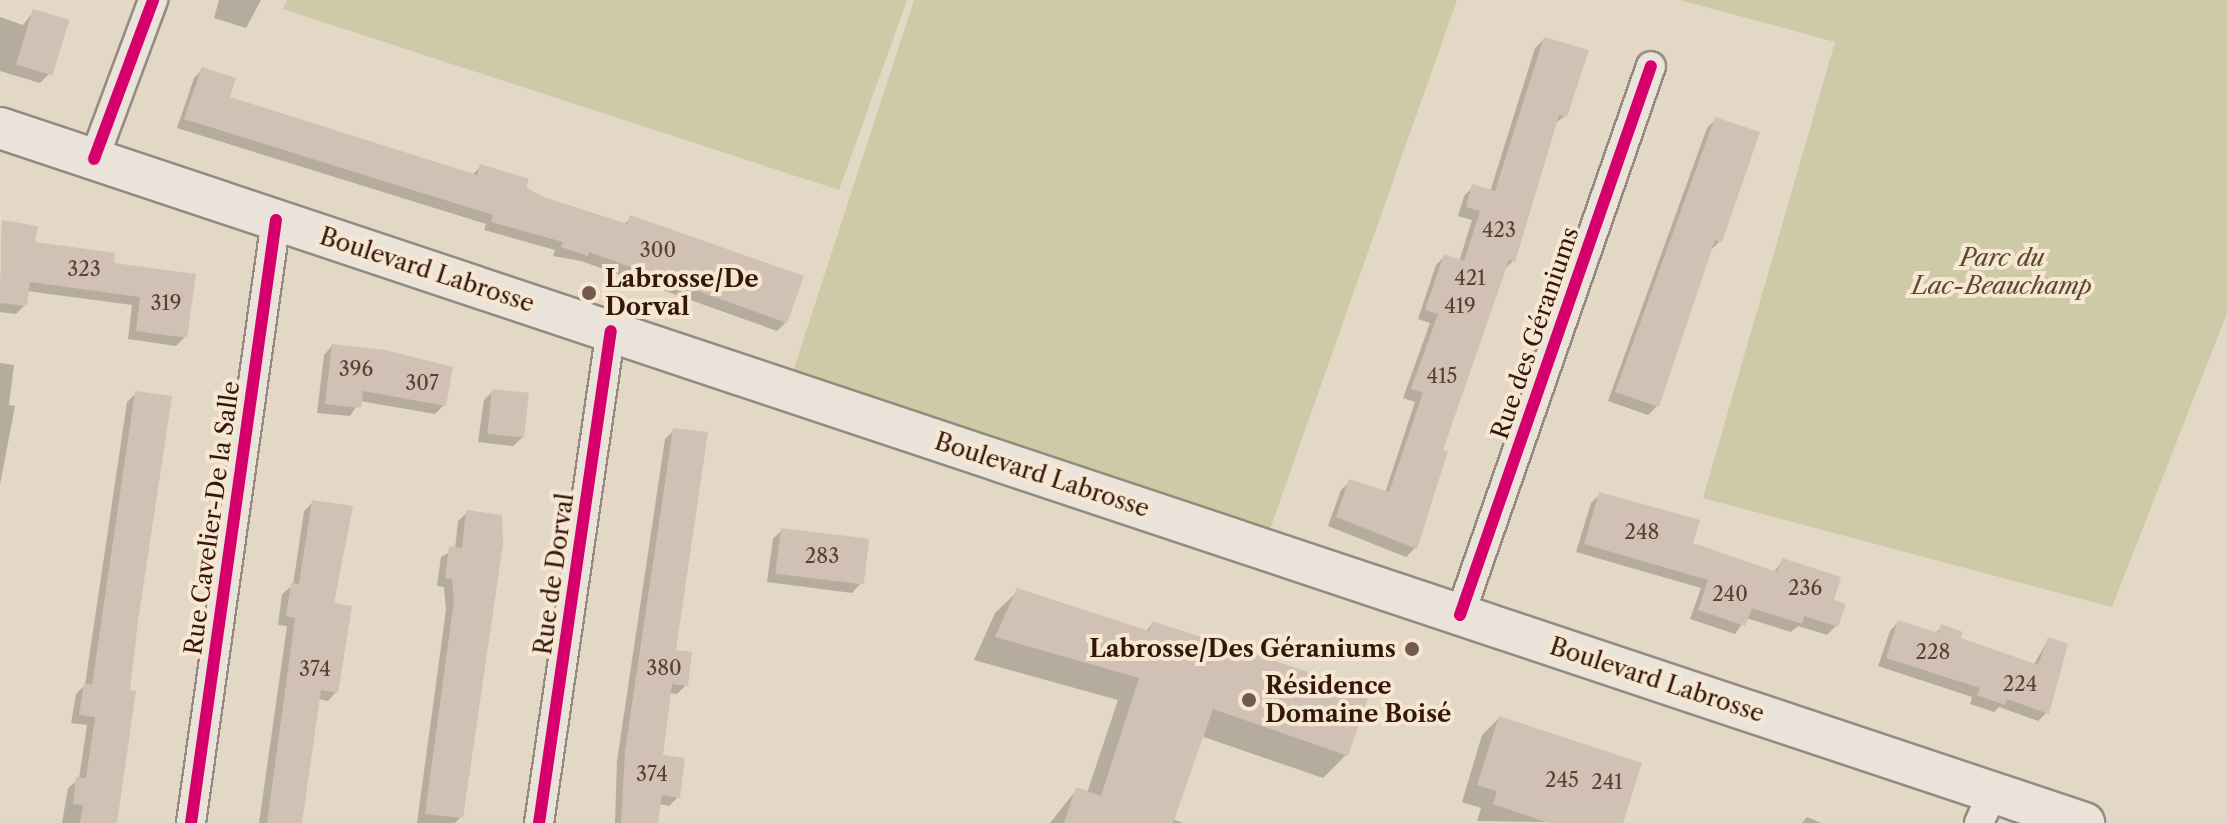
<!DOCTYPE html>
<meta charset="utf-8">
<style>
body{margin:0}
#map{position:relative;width:2227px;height:823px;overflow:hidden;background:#e3d7c6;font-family:"Libre Caslon Text",serif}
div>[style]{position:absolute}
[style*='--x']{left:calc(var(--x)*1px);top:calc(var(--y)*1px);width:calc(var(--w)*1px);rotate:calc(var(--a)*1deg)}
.green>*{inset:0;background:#cec9a7}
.shadow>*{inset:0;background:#0003}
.building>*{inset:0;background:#d1c0b4;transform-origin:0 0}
.roads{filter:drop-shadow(2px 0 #958a7f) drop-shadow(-2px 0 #958a7f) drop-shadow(0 2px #958a7f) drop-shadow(0 -2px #958a7f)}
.street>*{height:28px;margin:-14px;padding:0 14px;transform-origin:14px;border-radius:14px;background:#e9e3da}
.secondary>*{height:40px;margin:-20px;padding:0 20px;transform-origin:20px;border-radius:20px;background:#e9e3da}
.cycleway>*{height:12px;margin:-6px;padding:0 6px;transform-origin:6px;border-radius:6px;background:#d6006c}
.dots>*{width:22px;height:22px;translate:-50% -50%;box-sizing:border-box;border:4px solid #f5e7d2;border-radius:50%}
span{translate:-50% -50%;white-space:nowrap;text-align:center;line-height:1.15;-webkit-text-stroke:8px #f5e7d2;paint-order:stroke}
.number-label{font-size:20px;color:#5c4035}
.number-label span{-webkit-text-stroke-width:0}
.park-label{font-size:24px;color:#5e4832;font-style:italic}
.street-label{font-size:24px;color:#35160b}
.poi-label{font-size:24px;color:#35160b;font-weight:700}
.left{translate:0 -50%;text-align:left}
.right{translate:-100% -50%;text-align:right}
</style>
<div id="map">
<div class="green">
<i style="clip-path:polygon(287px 0,907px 0,839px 190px,283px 9px)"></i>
<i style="clip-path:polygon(914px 0,1457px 0,1263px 549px,787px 390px)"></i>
<i style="clip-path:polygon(1680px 0,2227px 0,2227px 313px,2112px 607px,1703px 498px,1835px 42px)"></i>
</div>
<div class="shadow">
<i style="clip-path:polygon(219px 0,261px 0,246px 28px,214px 18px)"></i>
<i style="clip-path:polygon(34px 11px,49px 74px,40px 83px,0 71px,0 17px,23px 25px)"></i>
<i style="clip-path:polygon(1544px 39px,1565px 116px,1554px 124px,1513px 261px,1504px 270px,1441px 451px,1415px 548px,1406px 557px,1328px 526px,1341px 490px,1350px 481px,1385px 493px,1415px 402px,1403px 398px,1430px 323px,1418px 319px,1436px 265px,1445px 256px,1459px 262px,1472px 220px,1458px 216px,1464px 196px,1473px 187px,1490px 192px,1535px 48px)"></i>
<i style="clip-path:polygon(203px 69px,227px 98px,471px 176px,481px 166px,541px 198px,623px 225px,631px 218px,786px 322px,777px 331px,581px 261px,553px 256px,555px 250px,484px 230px,486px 224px,177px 128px,194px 78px)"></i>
<i style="clip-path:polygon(1716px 119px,1720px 241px,1711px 250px,1657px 406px,1648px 415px,1608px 401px,1707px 128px)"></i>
<i style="clip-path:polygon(2px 222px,33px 244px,111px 265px,185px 337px,176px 346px,128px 339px,132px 305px,27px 291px,25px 305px,16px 314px,0 312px)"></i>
<i style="clip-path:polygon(332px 346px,444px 405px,435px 414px,360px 401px,350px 416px,317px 413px,324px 355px)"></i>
<i style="clip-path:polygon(0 363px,14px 365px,9px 405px,15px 406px,0 485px)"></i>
<i style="clip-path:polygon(493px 391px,522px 438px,513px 446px,478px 442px,484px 400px)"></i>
<i style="clip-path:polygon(136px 393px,136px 621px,115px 823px,62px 823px,68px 788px,79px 779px,87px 725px,71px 723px,76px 694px,85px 685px,127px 402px)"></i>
<i style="clip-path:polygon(674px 430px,674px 652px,686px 685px,677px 694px,669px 693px,660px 757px,678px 797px,669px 806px,659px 804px,657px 823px,615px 823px,617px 761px,665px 439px)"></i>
<i style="clip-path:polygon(1600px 494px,1691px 544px,1773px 573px,1783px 560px,1831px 602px,1836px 626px,1827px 635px,1798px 626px,1791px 632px,1746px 618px,1735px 634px,1690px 619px,1701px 588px,1576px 552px,1591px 503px)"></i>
<i style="clip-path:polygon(313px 502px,332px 605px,336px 692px,328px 701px,318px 699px,300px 823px,259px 823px,287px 626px,278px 625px,282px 594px,293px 585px,304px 511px)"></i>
<i style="clip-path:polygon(467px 513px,461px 817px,455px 823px,417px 823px,446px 610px,444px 587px,437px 586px,441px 557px,455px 549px,458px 521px)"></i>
<i style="clip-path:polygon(782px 530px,860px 584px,852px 593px,767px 582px,773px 539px)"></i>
<i style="clip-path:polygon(1018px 591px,1145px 632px,1153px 623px,1346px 755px,1323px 778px,1201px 736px,1172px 819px,1183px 823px,1050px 823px,1077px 789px,1087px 793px,1118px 700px,974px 660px,995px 613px)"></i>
<i style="clip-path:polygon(1898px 622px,1934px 634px,1942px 627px,1959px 640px,2033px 666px,2048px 640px,2047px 712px,2038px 721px,1999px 707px,1994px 712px,1970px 704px,1972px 697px,1878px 666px,1890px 631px)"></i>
<i style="clip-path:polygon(1499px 718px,1621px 823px,1477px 821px,1481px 808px,1462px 802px,1482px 735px)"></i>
<i style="clip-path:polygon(1807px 817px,1821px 823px,1802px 823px)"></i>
</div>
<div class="building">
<i style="left:33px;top:9px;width:38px;height:58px;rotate:17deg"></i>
<i style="clip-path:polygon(1544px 37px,1589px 50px,1567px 117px,1559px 115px,1515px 262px,1509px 260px,1443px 450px,1448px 451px,1417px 549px,1336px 517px,1349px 479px,1389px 492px,1423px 393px,1411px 389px,1438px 314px,1425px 310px,1444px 254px,1464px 261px,1480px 211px,1466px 207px,1472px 184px,1495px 191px)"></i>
<i style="clip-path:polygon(202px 67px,236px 78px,230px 97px,477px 175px,480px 164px,529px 179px,526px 187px,541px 196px,627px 224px,630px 215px,804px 276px,787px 323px,589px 252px,588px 256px,561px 247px,563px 242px,491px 222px,493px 215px,184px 119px)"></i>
<i style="clip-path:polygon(1715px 117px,1760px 132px,1722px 242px,1715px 240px,1659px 407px,1615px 392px)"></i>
<i style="clip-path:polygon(2px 220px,38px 226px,35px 242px,115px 253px,114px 263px,196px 274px,187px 338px,136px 331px,140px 297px,30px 282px,27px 306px,0 303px)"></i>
<i style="clip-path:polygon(332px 344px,385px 350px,453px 367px,446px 406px,363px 391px,361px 408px,325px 404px)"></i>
<i style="left:492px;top:389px;width:37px;height:45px;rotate:6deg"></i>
<i style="clip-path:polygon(135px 391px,172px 396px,138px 621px,130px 690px,136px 691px,117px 823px,80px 823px,83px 805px,73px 804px,76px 777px,86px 778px,95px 717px,79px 715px,84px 683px,92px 685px)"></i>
<i style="clip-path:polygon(673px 428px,708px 432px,676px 650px,692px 652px,688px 686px,672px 684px,663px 755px,685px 758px,680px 798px,662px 795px,658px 823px,621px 823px,625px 751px)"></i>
<i style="clip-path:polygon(1599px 492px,1700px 520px,1693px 543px,1777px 572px,1782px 558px,1841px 577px,1834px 600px,1846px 604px,1838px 627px,1804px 616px,1802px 624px,1752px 608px,1745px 626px,1698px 610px,1708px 580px,1584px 544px)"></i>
<i style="clip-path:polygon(312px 500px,353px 506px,334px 603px,352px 606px,338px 693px,321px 690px,302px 823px,267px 823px,295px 618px,286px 616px,291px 583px,299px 584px)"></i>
<i style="clip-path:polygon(466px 510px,502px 515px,503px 544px,463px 818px,425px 814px,454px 600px,452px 579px,445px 578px,449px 546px,462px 548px)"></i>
<i style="left:781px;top:528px;width:89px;height:46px;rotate:7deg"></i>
<i style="clip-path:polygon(1017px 588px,1149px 631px,1152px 621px,1370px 692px,1348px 756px,1213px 709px,1173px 823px,1064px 823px,1076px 787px,1101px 796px,1139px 678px,995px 637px)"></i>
<i style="clip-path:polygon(1898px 620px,1938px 633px,1941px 624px,1963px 632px,1961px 638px,2038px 665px,2048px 637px,2068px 644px,2049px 714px,2007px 699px,2005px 705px,1977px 695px,1980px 688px,1886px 658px)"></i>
<i style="clip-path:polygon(1499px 716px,1642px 763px,1623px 823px,1549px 823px,1493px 804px,1497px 791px,1477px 785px)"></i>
</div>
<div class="roads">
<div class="street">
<i style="--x:94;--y:159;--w:170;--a:-69.6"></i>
<i style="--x:1460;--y:615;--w:581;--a:-70.82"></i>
<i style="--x:191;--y:823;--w:609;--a:-81.98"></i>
<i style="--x:539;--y:823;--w:497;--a:-81.7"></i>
<i style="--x:1979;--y:823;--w:34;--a:-66"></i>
</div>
<div class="secondary">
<i style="--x:0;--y:128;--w:2197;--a:18.44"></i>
</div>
</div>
<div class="cycleway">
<i style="--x:94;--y:159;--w:170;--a:-69.6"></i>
<i style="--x:1460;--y:615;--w:581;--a:-70.82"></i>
<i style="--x:191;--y:823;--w:609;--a:-81.98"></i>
<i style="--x:539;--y:823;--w:497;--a:-81.7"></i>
</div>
<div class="dots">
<i style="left:589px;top:293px;background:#725a4c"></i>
<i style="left:1412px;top:649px;background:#725a4c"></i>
<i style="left:1249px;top:700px;background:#725a4c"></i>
</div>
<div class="number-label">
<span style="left:1499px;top:230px">423</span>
<span style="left:658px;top:250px">300</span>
<span style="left:84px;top:269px">323</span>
<span style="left:1470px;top:278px">421</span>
<span style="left:166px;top:303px">319</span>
<span style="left:1460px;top:306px">419</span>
<span style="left:356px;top:369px">396</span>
<span style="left:1442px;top:376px">415</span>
<span style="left:422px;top:383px">307</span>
<span style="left:1642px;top:532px">248</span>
<span style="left:822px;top:556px">283</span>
<span style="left:1805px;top:588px">236</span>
<span style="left:1730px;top:594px">240</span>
<span style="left:1933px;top:652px">228</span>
<span style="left:664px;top:668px">380</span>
<span style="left:315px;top:669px">374</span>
<span style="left:2020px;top:684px">224</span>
<span style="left:652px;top:774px">374</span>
<span style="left:1562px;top:780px">245</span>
<span style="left:1607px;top:782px">241</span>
</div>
<div class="park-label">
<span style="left:2002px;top:272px">Parc du<br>Lac-Beauchamp</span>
</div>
<div class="street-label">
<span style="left:427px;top:270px;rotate:18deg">Boulevard Labrosse</span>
<span style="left:1535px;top:333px;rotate:-71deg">Rue des Géraniums</span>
<span style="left:1042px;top:475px;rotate:18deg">Boulevard Labrosse</span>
<span style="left:212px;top:518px;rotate:-82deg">Rue Cavelier-De la Salle</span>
<span style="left:554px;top:574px;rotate:-82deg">Rue de Dorval</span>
<span style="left:1657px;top:680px;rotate:18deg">Boulevard Labrosse</span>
</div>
<div class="poi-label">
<span class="left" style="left:605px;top:293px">Labrosse/De<br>Dorval</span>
<span class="right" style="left:1396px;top:649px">Labrosse/Des Géraniums</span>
<span class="left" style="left:1265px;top:700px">Résidence<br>Domaine Boisé</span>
</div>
</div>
